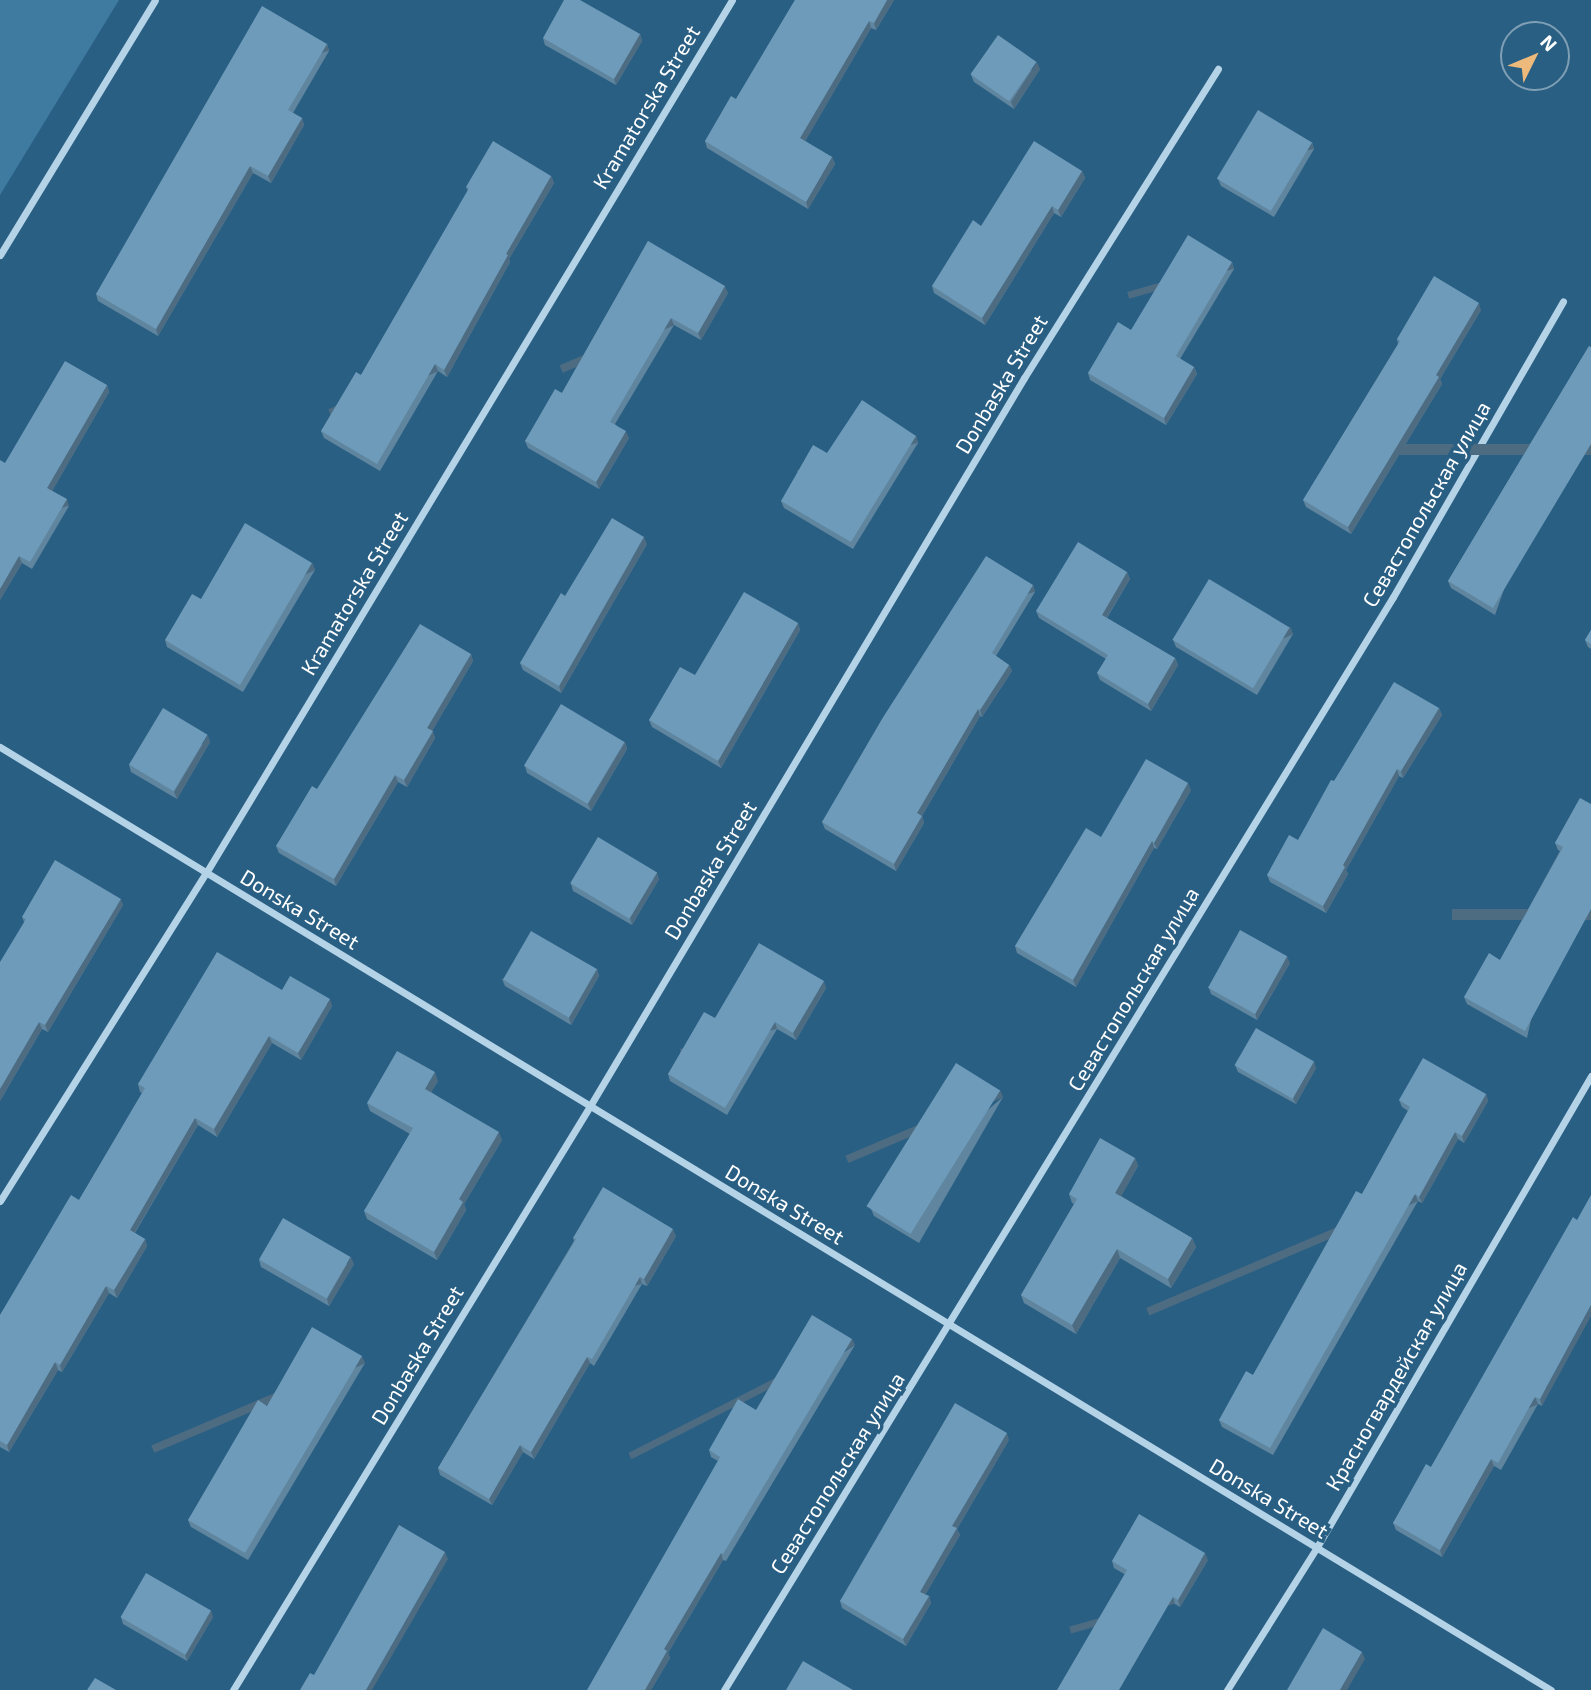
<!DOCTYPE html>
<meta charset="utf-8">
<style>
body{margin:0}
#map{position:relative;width:1591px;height:1690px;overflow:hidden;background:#2a5f84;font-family:"Exo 2",sans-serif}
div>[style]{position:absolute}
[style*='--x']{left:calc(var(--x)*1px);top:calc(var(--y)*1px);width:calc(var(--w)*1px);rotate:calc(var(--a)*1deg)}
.green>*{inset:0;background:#3f7aa0}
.street>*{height:7px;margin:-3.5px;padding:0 3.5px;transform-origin:3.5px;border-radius:3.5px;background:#b4d3e7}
.wall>*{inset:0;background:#5f859f}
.shaded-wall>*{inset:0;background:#4d6c82;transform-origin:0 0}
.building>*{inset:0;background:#6e9bb9;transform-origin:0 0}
span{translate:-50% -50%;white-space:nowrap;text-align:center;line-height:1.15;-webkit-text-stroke:7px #2a5f84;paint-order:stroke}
.street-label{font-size:21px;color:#fff}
.north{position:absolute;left:1500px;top:21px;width:70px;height:70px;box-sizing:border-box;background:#2a5f84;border:2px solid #7f9fb5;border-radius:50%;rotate:47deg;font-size:19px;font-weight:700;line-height:28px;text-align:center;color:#fff}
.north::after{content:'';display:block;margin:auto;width:24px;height:32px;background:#edba7b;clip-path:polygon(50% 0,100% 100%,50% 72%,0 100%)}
</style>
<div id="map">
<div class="green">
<i style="clip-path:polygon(0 0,119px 0,0 195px)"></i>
</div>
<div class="street">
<i style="--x:0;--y:255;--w:298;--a:-58.7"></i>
<i style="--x:0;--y:747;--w:1815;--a:31.3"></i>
<i style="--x:0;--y:1201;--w:387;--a:-57.9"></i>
<i style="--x:206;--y:873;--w:1019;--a:-58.93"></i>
<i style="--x:233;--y:1690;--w:684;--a:-58.56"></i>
<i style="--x:590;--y:1106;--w:848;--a:-59.2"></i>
<i style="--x:1024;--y:378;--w:365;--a:-57.9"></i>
<i style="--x:724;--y:1690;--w:1281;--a:-58.53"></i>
<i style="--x:1393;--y:597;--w:341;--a:-60.1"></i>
<i style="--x:1227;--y:1690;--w:169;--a:-57.8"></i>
<i style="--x:1317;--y:1547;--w:545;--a:-59.81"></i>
</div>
<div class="wall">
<i style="clip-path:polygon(795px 0,894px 0,876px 30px,871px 28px,805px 141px,832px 157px,835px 164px,808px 209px,707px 148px,705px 141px,736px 99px)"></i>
<i style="clip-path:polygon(640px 34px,642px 41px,616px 85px,545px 45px,543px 38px)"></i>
<i style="clip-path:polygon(327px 44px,329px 51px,293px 113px,302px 118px,304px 125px,271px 183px,253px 173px,158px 336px,98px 301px,96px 294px)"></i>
<i style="clip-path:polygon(1040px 69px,1014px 109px,974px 82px,971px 75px)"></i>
<i style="clip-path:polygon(1312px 142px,1314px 149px,1274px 217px,1221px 186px,1218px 179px)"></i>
<i style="clip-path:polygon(1082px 171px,1085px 178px,1061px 217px,1054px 213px,985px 325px,934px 293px,932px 286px,981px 226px)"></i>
<i style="clip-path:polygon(551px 176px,554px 183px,509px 259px,510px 262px,447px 377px,438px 371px,380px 471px,324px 438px,321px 431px,361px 375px,468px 191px,466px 187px)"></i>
<i style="clip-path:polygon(648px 241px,728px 293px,701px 340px,674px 325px,615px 424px,629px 438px,599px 489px,528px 448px,525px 441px,562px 393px)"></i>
<i style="clip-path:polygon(1232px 262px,1234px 269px,1180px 359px,1194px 367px,1197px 374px,1166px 425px,1090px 380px,1088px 373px,1131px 330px)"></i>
<i style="clip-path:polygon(1481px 310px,1440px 379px,1442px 384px,1351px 534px,1306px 507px,1303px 500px,1398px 344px,1397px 339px)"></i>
<i style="clip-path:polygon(1589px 346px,1495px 615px,1451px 588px,1448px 581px)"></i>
<i style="clip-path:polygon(107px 385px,109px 392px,52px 491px,69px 506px,32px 569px,22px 563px,0 600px,5px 463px)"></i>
<i style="clip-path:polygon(916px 436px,918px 443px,853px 549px,784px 508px,781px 501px,827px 453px)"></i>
<i style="clip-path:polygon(647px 544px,561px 693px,523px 670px,520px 663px)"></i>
<i style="clip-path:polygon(312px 563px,315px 570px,243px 692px,167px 647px,165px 640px,201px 599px)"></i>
<i style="clip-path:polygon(1127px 572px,1130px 579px,1107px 618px,1175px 658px,1178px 665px,1151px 711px,1100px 680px,1097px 673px,1106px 659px,1039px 618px,1036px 611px)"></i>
<i style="clip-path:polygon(1033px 585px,1035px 592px,996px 656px,1009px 665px,1012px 671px,982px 717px,980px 716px,922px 816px,924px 823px,896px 871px,825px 829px,822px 822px)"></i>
<i style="clip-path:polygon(798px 623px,800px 630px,721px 768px,652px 727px,649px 720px,695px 675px)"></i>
<i style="clip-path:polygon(1290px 627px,1293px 634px,1257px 695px,1176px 647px,1173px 640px)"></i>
<i style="clip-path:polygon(1591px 630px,1591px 649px,1588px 647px,1585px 640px)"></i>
<i style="clip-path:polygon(471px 654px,473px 661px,432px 731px,435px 738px,407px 787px,398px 782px,336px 886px,279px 853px,276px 846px,317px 789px)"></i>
<i style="clip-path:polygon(1439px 708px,1442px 715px,1403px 778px,1399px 776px,1346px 870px,1348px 874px,1326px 913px,1270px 882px,1267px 875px,1298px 840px,1334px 781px)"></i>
<i style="clip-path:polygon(210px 742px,177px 799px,131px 772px,129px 765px)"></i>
<i style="clip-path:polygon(625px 742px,627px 749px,591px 811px,527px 773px,525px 766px)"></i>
<i style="clip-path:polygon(1191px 790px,1157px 849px,1154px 848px,1076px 987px,1017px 953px,1015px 946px,1101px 837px)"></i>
<i style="clip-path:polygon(1580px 798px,1527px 1038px,1467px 1004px,1464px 997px,1500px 960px,1560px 851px,1558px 850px,1555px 843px)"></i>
<i style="clip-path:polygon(659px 879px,632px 925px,573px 891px,571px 884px)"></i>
<i style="clip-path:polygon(123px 905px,48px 1032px,42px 1029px,0 1101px,24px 922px,22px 917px)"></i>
<i style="clip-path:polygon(1290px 963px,1257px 1020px,1211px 994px,1209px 988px)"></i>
<i style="clip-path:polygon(597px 969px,599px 976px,571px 1025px,505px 986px,502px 979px)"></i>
<i style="clip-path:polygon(826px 988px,796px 1040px,777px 1029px,727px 1115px,670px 1081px,668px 1074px,715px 1018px)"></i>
<i style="clip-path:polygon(282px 990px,332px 1006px,301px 1060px,272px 1043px,217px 1137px,198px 1125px,135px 1233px,145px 1239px,147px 1246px,117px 1298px,109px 1293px,62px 1372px,58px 1370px,9px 1452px,0 1447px,0 1315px,79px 1200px,142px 1093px,140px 1092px,138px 1084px)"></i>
<i style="clip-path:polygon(1235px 1065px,1316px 1068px,1296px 1104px,1238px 1072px)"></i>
<i style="clip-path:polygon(438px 1081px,431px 1092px,502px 1140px,464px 1204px,466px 1210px,437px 1260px,367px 1219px,364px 1211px,410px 1134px,370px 1111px,367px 1103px)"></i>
<i style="clip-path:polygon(1486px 1094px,1488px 1101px,1464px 1143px,1458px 1139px,1422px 1203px,1418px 1201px,1273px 1455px,1222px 1427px,1219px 1420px,1253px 1375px,1362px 1194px,1408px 1111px,1402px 1107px,1399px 1100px)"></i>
<i style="clip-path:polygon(1003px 1097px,919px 1243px,874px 1216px,871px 1209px)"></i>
<i style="clip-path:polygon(1135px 1158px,1138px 1166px,1121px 1196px,1192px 1238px,1196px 1247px,1171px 1288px,1120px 1258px,1076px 1334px,1024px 1303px,1021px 1295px,1074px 1204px,1072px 1203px,1069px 1194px)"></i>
<i style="clip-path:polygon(1577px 1220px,1542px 1406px,1538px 1404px,1501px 1470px,1494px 1466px,1442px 1557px,1396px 1530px,1393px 1523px,1431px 1467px)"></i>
<i style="clip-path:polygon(676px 1236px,647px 1286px,642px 1284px,594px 1366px,590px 1363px,534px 1459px,523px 1452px,492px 1505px,440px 1475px,438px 1468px,574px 1241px,573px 1238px)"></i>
<i style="clip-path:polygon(259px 1260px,354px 1264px,329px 1306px,261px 1267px)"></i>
<i style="clip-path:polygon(855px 1345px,726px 1561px,723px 1560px,668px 1653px,670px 1658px,651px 1690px,718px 1461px,711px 1457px,709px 1450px,756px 1410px)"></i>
<i style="clip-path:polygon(365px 1363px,248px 1560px,191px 1527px,188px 1520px,267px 1406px)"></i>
<i style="clip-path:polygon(1009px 1440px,957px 1529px,960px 1535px,925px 1595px,929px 1596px,931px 1603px,906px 1646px,842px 1608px,840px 1601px)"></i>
<i style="clip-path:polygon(1208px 1560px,1180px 1607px,1114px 1568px,1112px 1561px)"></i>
<i style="clip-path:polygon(121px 1617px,213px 1617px,187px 1661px,123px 1624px)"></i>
</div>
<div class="shaded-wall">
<i style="clip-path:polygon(887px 0,894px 0,876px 30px,874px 23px)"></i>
<i style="clip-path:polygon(869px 21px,871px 28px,803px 145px,800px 138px)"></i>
<i style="clip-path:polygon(640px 34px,642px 41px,616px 85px,614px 79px)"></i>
<i style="left:327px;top:44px;width:7px;height:77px;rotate:74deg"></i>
<i style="clip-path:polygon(1037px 62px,1040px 69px,1014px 109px,1011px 102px)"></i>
<i style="clip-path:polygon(302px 118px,304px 125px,271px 183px,268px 176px)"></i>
<i style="left:1312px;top:142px;width:7px;height:79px;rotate:74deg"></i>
<i style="clip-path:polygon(832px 157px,835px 164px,808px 209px,806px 202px)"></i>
<i style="clip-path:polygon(250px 166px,253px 173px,158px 336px,156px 329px)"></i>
<i style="clip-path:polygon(1082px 171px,1085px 178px,1061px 217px,1058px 210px)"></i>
<i style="clip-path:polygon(551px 176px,554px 183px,509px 259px,510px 262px,447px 377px,444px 370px,506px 254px)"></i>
<i style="clip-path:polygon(1052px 206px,1054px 213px,985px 325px,982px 318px)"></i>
<i style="left:1232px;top:262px;width:7px;height:109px;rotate:74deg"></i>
<i style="clip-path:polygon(725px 286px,728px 293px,701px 340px,698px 333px)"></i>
<i style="clip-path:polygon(1479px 303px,1481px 310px,1440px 379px,1442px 384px,1351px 534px,1348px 527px,1436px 375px)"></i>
<i style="left:671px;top:318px;width:8px;height:121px;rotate:67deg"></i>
<i style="left:435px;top:364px;width:8px;height:116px;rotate:67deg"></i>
<i style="clip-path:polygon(1194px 367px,1197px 374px,1166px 425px,1164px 418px)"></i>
<i style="clip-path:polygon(107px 385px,109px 392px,50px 495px,47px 488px)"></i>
<i style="clip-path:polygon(626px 431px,629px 438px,599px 489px,596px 482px)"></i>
<i style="left:916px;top:436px;width:7px;height:124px;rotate:74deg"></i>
<i style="left:1591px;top:444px;width:11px;height:191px;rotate:90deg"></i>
<i style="left:67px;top:499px;width:7px;height:73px;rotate:74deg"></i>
<i style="clip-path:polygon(644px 537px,647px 544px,561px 693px,559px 686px)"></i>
<i style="clip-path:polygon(19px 556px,22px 563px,0 600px,0 589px)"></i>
<i style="left:312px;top:563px;width:8px;height:142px;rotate:67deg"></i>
<i style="clip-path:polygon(1127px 572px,1130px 579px,1104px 622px,1102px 615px)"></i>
<i style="left:1033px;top:585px;width:7px;height:79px;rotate:74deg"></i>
<i style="clip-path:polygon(798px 623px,800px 630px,721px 768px,718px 761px)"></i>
<i style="left:1290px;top:627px;width:8px;height:71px;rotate:67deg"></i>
<i style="clip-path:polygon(471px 654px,473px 661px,430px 735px,427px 728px)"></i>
<i style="clip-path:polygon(1175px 658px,1178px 665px,1151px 711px,1148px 704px)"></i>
<i style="clip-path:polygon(1009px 665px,1012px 671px,982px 717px,980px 710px)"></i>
<i style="clip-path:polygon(1439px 708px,1442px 715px,1403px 778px,1401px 771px)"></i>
<i style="clip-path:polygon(978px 709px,980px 716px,922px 816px,924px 823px,896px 871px,894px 864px,917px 813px)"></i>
<i style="clip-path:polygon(433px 731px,435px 738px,407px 787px,404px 780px)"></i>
<i style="clip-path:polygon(208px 735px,210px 742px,177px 799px,174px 792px)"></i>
<i style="clip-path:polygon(625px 742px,627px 749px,591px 811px,588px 804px)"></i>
<i style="clip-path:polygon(1397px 769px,1399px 776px,1346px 870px,1348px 874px,1326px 913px,1323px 906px,1343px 865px)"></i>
<i style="clip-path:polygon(395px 775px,398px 782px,336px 886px,334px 879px)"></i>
<i style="clip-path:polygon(1188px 783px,1191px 790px,1157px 849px,1154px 843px)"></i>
<i style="clip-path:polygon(1152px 841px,1154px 848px,1076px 987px,1073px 980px)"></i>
<i style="clip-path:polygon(657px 872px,659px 879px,632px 925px,630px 918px)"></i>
<i style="clip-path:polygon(121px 899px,123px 905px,48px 1032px,45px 1025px)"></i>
<i style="left:1591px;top:909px;width:11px;height:139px;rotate:90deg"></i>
<i style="clip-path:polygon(1287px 956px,1290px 963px,1257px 1020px,1255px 1013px)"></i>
<i style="clip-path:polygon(597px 969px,599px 976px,571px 1025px,569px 1018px)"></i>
<i style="clip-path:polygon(824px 981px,826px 988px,796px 1040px,793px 1033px)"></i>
<i style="clip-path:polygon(330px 999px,332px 1006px,301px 1060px,298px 1053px)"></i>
<i style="clip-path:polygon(39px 1022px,42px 1029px,0 1101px,0 1089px)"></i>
<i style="left:775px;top:1022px;width:7px;height:99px;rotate:74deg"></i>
<i style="clip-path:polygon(269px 1036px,272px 1043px,217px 1137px,214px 1129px)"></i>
<i style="clip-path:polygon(1314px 1061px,1316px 1068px,1296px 1104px,1293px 1098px)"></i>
<i style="clip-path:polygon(435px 1072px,438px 1081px,428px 1097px,425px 1089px)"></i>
<i style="left:1000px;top:1090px;width:8px;height:168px;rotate:67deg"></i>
<i style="clip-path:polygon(1486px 1094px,1488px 1101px,1464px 1143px,1462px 1136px)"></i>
<i style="clip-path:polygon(195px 1118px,198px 1125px,132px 1237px,130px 1230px)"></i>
<i style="clip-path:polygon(499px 1132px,502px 1140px,464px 1204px,466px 1210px,437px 1260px,434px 1252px,459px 1199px)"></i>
<i style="clip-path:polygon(1455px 1132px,1458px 1139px,1422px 1203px,1419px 1197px)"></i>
<i style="clip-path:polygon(1135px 1158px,1138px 1166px,1118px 1202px,1115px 1193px)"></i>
<i style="left:1415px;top:1194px;width:8px;height:292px;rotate:67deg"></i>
<i style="clip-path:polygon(673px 1229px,676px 1236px,647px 1286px,644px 1279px)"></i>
<i style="clip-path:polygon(1192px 1238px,1196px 1247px,1171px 1288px,1168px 1279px)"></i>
<i style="clip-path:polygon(145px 1239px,147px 1246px,117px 1298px,114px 1290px)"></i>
<i style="clip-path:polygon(1117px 1249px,1120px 1258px,1076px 1334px,1072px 1325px)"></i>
<i style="clip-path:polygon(351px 1257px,354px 1264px,329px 1306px,327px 1299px)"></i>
<i style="left:640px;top:1277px;width:7px;height:95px;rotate:74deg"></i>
<i style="clip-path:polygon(106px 1286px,109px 1293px,62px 1372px,60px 1365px)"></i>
<i style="clip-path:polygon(1591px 1305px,1591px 1316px,1542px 1406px,1540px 1399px)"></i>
<i style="left:852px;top:1339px;width:7px;height:251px;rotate:63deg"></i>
<i style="left:362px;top:1356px;width:8px;height:229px;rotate:67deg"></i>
<i style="clip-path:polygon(587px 1357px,590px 1363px,534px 1459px,531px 1452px)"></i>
<i style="clip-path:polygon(55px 1362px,58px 1370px,9px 1452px,7px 1445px)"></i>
<i style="left:1535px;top:1397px;width:8px;height:76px;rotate:67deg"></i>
<i style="clip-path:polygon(1007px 1433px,1009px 1440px,957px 1529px,960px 1535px,923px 1599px,920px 1592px,952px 1526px)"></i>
<i style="clip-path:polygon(520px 1445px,523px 1452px,492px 1505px,489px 1499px)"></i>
<i style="clip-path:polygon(1491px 1459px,1494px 1466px,1442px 1557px,1440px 1550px)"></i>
<i style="clip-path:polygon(445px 1552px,448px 1559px,372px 1690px,366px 1690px)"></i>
<i style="clip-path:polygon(721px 1553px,723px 1560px,668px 1653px,670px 1658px,651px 1690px,645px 1690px,664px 1649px)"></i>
<i style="clip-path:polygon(1205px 1553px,1208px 1560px,1180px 1607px,1178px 1600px)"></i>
<i style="clip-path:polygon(929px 1596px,931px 1603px,906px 1646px,903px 1639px)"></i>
<i style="left:1173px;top:1597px;width:7px;height:108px;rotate:74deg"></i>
<i style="clip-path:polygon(211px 1610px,213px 1617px,187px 1661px,185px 1654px)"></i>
<i style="clip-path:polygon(1362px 1652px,1365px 1659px,1347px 1690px,1340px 1690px)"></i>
</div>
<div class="building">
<i style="clip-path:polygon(564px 0,580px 0,640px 34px,614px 79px,543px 38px)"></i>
<i style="clip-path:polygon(795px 0,887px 0,874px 23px,869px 21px,800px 138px,832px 157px,806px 202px,705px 141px,731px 96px,736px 99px)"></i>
<i style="clip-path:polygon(262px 6px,327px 44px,288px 110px,302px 118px,268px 176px,250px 166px,156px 329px,96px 294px)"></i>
<i style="left:998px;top:35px;width:47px;height:48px;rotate:35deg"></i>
<i style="left:1258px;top:110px;width:63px;height:80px;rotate:31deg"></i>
<i style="clip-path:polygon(493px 141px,551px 176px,506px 254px,508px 255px,444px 370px,435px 364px,377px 464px,321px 431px,356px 372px,361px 375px,469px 188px,466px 187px)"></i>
<i style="clip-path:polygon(1034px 141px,1082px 171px,1058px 210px,1052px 206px,982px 318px,932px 286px,973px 220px,981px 226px)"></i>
<i style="clip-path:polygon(1188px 235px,1232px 262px,1176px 356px,1194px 367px,1164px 418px,1088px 373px,1118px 322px,1131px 330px)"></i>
<i style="clip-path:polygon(648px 241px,725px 286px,698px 333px,671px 318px,610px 422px,626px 431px,596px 482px,525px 441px,555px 389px,562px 393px)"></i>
<i style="clip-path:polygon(1434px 276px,1479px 303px,1436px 375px,1439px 377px,1348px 527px,1303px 500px,1400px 341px,1397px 339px)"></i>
<i style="clip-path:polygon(1589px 346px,1591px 347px,1591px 444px,1493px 608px,1448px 581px)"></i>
<i style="clip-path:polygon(65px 361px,107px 385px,47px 488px,67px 499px,30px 562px,19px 556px,0 589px,0 460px,5px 463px)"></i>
<i style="clip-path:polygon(862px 400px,916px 436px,851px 542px,781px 501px,813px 445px,827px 453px)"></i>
<i style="clip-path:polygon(612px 518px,644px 537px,559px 686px,520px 663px,561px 593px,565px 596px)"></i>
<i style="clip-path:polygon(245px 523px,312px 563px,240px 685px,165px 640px,192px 594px,201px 599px)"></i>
<i style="clip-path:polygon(1078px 542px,1127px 572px,1102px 615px,1175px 658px,1148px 704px,1097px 673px,1108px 655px,1036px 611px)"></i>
<i style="clip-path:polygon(986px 556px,1033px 585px,992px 653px,1009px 665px,980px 710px,978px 709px,917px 813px,922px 816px,894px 864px,822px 822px,882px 719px)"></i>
<i style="left:1209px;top:579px;width:94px;height:71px;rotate:31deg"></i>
<i style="clip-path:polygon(744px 592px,798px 623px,718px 761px,649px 720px,680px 667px,695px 675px)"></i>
<i style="clip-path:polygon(420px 624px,471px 654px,427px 728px,433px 731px,404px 780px,395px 775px,334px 879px,276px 846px,312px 786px,317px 789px)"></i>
<i style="clip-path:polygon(1591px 630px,1591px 644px,1585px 640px)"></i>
<i style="clip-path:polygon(1394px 682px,1439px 708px,1401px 771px,1397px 769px,1343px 865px,1345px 867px,1323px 906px,1267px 875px,1289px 835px,1298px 840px,1331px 780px,1334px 781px)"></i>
<i style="left:561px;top:704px;width:74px;height:72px;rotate:31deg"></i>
<i style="left:163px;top:708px;width:52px;height:66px;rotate:31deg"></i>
<i style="clip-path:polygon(1146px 759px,1188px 783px,1154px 843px,1152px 841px,1073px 980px,1015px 946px,1086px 828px,1101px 837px)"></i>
<i style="clip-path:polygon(1580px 798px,1591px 804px,1591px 909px,1525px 1031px,1464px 997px,1489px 953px,1500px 960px,1563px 847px,1555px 843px)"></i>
<i style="left:598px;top:837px;width:69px;height:54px;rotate:31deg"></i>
<i style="clip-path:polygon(55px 860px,121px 899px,45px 1025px,39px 1022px,0 1089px,0 962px,26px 919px,22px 917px)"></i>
<i style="left:1240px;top:930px;width:54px;height:66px;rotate:29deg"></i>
<i style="left:531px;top:931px;width:76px;height:56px;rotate:30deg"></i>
<i style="clip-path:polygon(759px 943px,824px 981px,793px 1033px,775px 1022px,725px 1108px,668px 1074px,704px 1012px,715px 1018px)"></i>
<i style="clip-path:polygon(217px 952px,282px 990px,290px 976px,330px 999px,298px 1053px,269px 1036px,214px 1129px,195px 1118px,130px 1230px,145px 1239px,114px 1290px,106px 1286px,60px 1365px,55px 1362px,7px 1445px,0 1441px,0 1315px,71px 1195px,79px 1200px,145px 1088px,138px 1084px)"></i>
<i style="left:1256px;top:1028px;width:67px;height:43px;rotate:30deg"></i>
<i style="clip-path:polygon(397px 1051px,435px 1072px,425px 1089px,499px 1132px,459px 1199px,463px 1202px,434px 1252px,364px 1211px,413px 1128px,367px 1103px)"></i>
<i style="clip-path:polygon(1423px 1058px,1486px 1094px,1462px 1136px,1455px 1132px,1419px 1197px,1415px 1194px,1270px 1448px,1219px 1420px,1246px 1371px,1253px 1375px,1356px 1191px,1362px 1194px,1410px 1107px,1399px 1100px)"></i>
<i style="left:956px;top:1063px;width:52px;height:169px;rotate:32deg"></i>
<i style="clip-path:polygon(1100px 1138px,1135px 1158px,1115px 1193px,1192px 1238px,1168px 1279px,1117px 1249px,1072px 1325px,1021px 1295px,1077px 1199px,1069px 1194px)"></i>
<i style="clip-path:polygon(603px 1187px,673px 1229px,644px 1279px,640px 1277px,592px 1359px,587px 1357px,531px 1452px,520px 1445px,489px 1499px,438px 1468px,576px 1239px,573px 1238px)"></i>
<i style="clip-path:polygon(1591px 1195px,1591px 1305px,1540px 1399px,1535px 1397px,1498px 1463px,1491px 1459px,1440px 1550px,1393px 1523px,1426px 1464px,1431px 1467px,1573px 1217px,1577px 1220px)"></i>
<i style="left:283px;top:1218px;width:78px;height:48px;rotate:30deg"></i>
<i style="clip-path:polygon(812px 1315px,852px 1339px,723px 1554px,721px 1553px,664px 1649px,667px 1651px,645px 1690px,587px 1690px,720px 1457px,709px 1450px,738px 1399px,756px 1410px)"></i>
<i style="clip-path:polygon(312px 1327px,362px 1356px,245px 1553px,188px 1520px,258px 1400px,267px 1406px)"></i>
<i style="clip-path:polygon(955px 1403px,1007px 1433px,952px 1526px,957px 1528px,920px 1592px,929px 1596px,903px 1639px,840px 1601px)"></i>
<i style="clip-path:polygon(1139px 1514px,1205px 1553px,1178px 1600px,1173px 1597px,1119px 1690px,1057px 1690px,1127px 1570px,1112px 1561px)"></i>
<i style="clip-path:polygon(399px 1525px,445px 1552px,366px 1690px,300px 1690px,310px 1673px,314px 1675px)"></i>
<i style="left:146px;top:1573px;width:75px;height:51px;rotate:30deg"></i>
<i style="clip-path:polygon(1323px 1628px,1362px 1652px,1340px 1690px,1287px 1690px)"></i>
<i style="clip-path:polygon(803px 1661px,853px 1690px,786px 1690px)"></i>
<i style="clip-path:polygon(95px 1678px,116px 1690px,87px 1690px)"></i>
</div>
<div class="street-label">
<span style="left:646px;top:107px;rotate:-59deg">Kramatorska Street</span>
<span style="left:1001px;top:384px;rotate:-59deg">Donbaska Street</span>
<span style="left:1426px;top:504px;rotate:-60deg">Севастопольская улица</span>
<span style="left:354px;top:593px;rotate:-59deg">Kramatorska Street</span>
<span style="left:710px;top:870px;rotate:-59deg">Donbaska Street</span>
<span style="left:300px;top:909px;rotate:31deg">Donska Street</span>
<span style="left:1133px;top:989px;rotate:-59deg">Севастопольская улица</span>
<span style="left:785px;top:1204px;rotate:31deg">Donska Street</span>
<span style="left:417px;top:1355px;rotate:-59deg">Donbaska Street</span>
<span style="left:1396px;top:1376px;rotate:-60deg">Красногвардейская улица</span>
<span style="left:837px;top:1473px;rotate:-58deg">Севастопольская улица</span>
<span style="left:1269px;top:1498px;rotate:31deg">Donska Street</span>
</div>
<div class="north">N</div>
</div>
